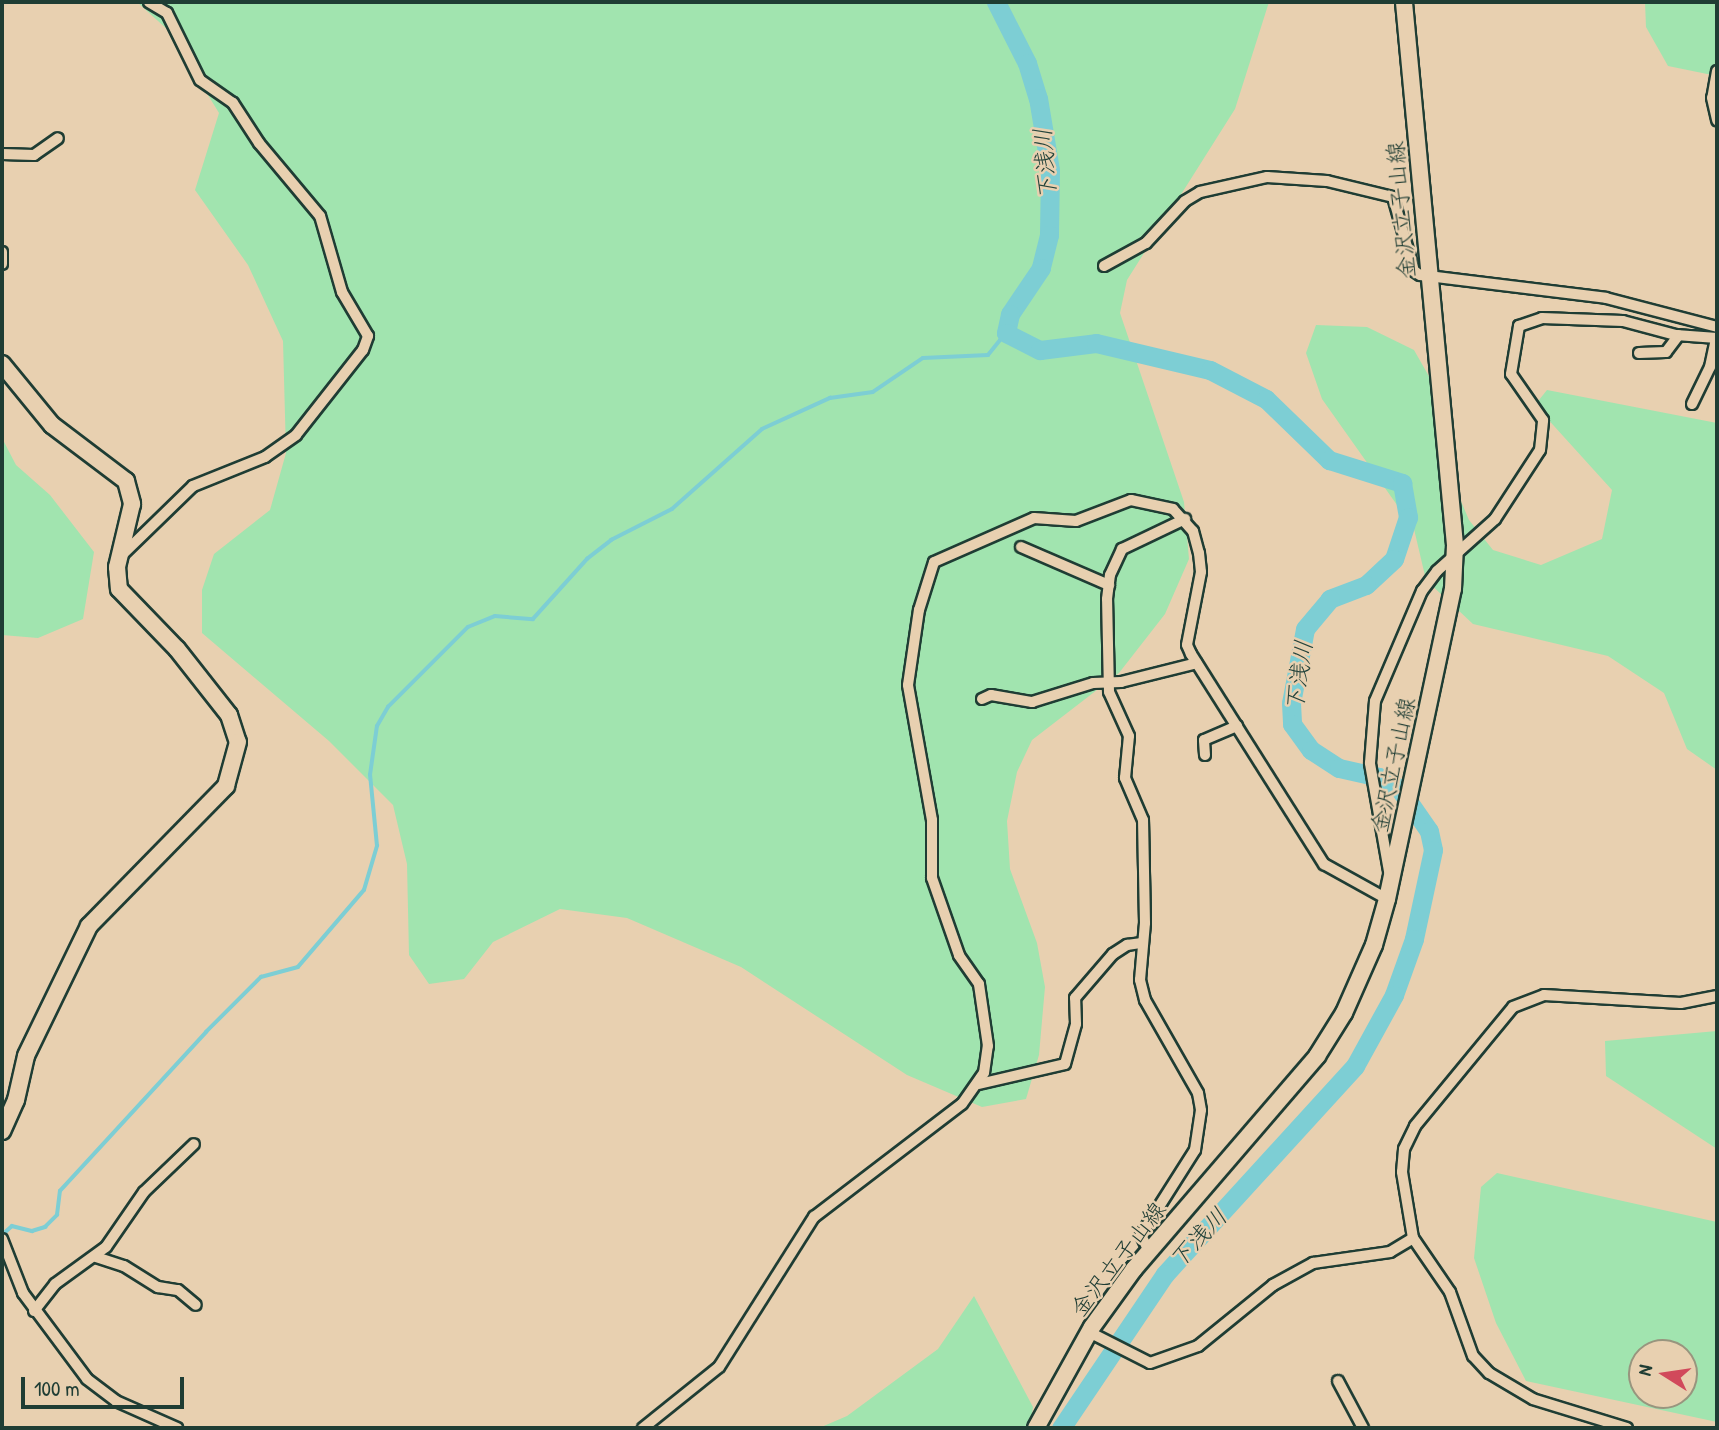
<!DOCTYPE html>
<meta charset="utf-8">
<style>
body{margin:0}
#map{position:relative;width:1719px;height:1430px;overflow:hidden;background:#e8d0b0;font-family:"Patrick Hand","Klee One",sans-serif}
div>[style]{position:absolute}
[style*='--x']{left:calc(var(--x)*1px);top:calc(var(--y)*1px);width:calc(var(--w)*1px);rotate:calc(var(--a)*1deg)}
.green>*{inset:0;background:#a1e4af}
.stream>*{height:3.5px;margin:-1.75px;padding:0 1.75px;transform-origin:1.75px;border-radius:1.75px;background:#7dced4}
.river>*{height:19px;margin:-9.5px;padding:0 9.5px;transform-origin:9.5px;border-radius:9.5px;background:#7dced4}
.roads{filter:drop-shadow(2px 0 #1f3d34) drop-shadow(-2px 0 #1f3d34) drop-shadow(0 2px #1f3d34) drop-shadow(0 -2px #1f3d34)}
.street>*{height:10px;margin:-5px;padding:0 5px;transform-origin:5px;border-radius:5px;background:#e8d0b0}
.secondary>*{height:16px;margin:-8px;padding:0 8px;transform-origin:8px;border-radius:8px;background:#e8d0b0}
span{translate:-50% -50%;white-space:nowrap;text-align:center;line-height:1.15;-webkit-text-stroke:5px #e8d0b0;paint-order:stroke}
.street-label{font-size:23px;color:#1f3d34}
.water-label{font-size:24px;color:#24443c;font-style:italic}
.frame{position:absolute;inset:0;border:4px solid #1f3d34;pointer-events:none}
.north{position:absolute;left:1628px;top:1339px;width:70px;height:70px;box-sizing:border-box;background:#e8d0b0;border:2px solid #98957e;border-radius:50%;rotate:282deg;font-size:19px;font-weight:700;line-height:28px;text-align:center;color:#1f3d34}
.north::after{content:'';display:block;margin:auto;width:24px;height:32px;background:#d1495b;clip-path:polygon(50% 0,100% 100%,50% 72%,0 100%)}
.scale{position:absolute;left:21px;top:1377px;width:163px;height:32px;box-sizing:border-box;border:4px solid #1f3d34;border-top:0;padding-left:9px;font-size:21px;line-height:24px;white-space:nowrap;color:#1f3d34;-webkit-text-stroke:5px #e8d0b0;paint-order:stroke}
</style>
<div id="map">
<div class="green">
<i style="clip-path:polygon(137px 2px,1269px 2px,1235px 109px,1127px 280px,1120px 313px,1184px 502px,1189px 559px,1165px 614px,1119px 673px,1032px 740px,1017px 772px,1007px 821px,1010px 869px,1037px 943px,1045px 987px,1039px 1055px,1026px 1099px,982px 1107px,907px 1075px,741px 967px,627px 918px,560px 909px,493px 942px,464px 979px,429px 984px,409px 955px,407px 864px,393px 805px,329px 741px,202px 633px,202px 590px,214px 554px,270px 510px,286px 453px,283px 341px,248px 265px,195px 190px,219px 113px,168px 30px)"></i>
<i style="clip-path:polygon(1645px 2px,1717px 2px,1717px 76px,1668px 66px,1646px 27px)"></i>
<i style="clip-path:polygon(1316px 325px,1367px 327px,1414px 350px,1439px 394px,1449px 473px,1469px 520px,1493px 550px,1541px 565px,1602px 539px,1612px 490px,1535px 405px,1547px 390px,1717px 423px,1717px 770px,1687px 749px,1664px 693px,1608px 656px,1473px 624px,1426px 580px,1414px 529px,1322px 399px,1306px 353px)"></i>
<i style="clip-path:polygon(2px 438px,16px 465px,50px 495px,94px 552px,83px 619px,38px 638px,2px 635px)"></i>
<i style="clip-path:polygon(1717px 1031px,1717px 1149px,1606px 1076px,1605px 1041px)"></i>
<i style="clip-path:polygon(evenodd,1497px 1173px,1717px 1222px,1717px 1422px,1526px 1381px,1496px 1323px,1474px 1258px,1481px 1187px,1497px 1173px,1684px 1353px,1684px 1395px,1642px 1395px,1642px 1353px,1684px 1353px)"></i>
<i style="clip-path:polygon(974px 1296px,1033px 1407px,1030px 1428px,819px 1428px,847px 1416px,938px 1349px)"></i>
</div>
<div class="stream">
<i style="--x:2;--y:1235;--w:13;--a:-42"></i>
<i style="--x:12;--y:1226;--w:21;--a:14"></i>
<i style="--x:32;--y:1231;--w:14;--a:-17"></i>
<i style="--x:45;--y:1227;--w:17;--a:-45"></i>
<i style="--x:57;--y:1215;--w:24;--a:-83"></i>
<i style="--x:60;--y:1191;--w:216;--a:-47.4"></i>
<i style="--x:206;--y:1032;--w:78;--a:-45"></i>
<i style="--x:261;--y:977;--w:38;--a:-15"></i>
<i style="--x:298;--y:967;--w:101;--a:-49.4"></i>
<i style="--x:364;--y:890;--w:46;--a:-73.5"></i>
<i style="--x:377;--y:846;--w:71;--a:-95.6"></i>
<i style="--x:370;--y:775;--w:49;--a:-81.9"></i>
<i style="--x:377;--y:726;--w:22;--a:-60"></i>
<i style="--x:388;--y:707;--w:113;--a:-45"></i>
<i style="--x:468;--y:627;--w:29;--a:-22"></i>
<i style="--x:495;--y:616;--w:38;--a:5"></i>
<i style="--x:533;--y:619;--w:81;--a:-48"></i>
<i style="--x:587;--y:559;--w:31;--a:-38"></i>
<i style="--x:611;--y:540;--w:68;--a:-26.9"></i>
<i style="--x:672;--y:509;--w:120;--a:-41.6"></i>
<i style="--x:762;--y:429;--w:75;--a:-24.5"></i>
<i style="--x:830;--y:398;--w:43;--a:-7.9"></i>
<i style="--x:873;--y:392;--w:60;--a:-34.2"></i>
<i style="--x:923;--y:358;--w:65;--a:-2.6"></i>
<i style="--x:988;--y:355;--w:28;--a:-51"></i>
</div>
<div class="river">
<i style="--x:996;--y:2;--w:68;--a:63.1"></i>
<i style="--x:1027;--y:63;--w:37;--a:73"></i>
<i style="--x:1038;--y:98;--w:73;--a:80.5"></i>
<i style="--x:1050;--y:170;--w:65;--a:90.9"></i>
<i style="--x:1049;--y:235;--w:34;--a:104"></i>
<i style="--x:1041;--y:268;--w:55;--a:124"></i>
<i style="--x:1010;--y:314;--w:19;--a:102"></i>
<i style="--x:1006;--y:333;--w:38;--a:27"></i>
<i style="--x:1040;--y:350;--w:56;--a:-7.1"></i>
<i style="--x:1096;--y:343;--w:117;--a:13.3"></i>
<i style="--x:1210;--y:370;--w:63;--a:27.4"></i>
<i style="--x:1266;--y:399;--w:88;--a:44.1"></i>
<i style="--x:1329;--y:460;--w:77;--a:17.5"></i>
<i style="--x:1402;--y:483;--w:35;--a:80"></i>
<i style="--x:1408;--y:517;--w:44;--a:108.4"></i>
<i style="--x:1394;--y:559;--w:38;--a:137"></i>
<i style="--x:1366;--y:585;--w:39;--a:159"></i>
<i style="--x:1330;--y:599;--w:39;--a:130"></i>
<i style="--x:1305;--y:629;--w:75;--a:100.7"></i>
<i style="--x:1291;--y:703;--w:21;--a:87"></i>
<i style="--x:1292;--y:724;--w:32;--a:54"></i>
<i style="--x:1311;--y:750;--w:33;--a:33"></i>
<i style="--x:1339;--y:768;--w:41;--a:12.7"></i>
<i style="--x:1379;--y:777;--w:23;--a:29"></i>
<i style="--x:1399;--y:788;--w:52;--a:55.1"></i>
<i style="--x:1429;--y:831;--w:19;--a:78"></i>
<i style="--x:1433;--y:850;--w:91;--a:102.1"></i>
<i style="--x:1414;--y:939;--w:59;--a:109.7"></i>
<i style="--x:1394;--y:995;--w:81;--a:118.8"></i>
<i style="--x:1355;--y:1066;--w:282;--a:132.4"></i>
<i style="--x:1165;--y:1274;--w:186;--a:124"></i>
</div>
<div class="roads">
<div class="street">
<i style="--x:1717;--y:71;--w:27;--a:100"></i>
<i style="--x:1712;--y:98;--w:23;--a:77"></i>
<i style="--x:2;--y:154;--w:32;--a:2"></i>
<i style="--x:34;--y:155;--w:29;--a:-35"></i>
<i style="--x:2;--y:252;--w:12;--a:90"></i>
<i style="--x:1104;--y:266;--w:48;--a:-28.7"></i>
<i style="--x:1146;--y:243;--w:57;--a:-47.1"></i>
<i style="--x:1185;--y:201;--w:17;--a:-31"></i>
<i style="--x:1200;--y:192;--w:69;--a:-12.6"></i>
<i style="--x:1267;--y:177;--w:60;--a:3.8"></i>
<i style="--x:1327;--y:181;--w:68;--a:13.6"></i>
<i style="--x:1393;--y:197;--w:77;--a:74.2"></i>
<i style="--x:1414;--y:271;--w:7;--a:34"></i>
<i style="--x:1420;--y:275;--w:187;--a:7"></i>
<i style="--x:1606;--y:298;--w:115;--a:14.6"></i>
<i style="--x:1639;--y:353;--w:27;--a:-2"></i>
<i style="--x:1666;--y:352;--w:21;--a:-53"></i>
<i style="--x:1692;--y:404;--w:41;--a:-64.1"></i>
<i style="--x:1710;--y:367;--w:30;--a:-78"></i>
<i style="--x:1021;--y:547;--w:96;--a:23.4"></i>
<i style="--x:120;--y:557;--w:102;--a:-44.2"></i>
<i style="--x:193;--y:486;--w:78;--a:-21.9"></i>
<i style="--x:265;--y:457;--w:38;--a:-35"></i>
<i style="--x:296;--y:435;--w:108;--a:-51.8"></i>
<i style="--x:363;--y:350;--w:15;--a:-70"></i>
<i style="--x:368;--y:336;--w:51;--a:-120.6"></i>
<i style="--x:342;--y:292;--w:79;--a:-106.1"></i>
<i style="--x:320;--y:216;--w:95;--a:-129.9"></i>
<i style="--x:259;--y:143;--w:48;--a:-123"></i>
<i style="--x:233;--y:103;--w:40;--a:-145.1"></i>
<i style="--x:200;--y:80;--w:75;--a:-116.2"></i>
<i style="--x:167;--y:13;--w:21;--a:-149"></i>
<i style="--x:982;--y:699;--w:10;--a:-24"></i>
<i style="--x:991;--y:695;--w:42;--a:9.7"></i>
<i style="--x:1032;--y:702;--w:64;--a:-17.3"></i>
<i style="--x:1093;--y:683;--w:28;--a:-2"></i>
<i style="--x:1121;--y:682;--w:78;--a:-14"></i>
<i style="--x:1205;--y:755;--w:15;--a:-94"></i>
<i style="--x:1204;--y:740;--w:36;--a:-23"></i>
<i style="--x:1390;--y:877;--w:116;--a:-100"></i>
<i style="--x:1370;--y:763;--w:62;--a:-85.4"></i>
<i style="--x:1375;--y:701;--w:120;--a:-66.9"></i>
<i style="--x:1422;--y:591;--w:25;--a:-53"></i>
<i style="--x:1437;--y:571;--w:78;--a:-41.9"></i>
<i style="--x:1495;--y:519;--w:82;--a:-56.9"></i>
<i style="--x:1540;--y:450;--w:30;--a:-84"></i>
<i style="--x:1543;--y:420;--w:56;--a:-124.8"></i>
<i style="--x:1511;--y:374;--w:49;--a:-80.5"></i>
<i style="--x:1519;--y:326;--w:24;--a:-19"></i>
<i style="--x:1542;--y:318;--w:81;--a:2.1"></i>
<i style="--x:1623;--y:321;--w:55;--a:14.8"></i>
<i style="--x:1676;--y:335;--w:41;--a:4.2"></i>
<i style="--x:979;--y:1084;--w:88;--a:-13.1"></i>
<i style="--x:1065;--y:1064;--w:41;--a:-74.6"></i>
<i style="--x:1076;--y:1024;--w:26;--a:-92"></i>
<i style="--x:1075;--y:998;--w:58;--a:-49.2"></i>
<i style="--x:1113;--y:954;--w:17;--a:-33"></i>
<i style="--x:1127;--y:945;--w:15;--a:-8"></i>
<i style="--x:2;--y:1239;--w:58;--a:68.7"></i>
<i style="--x:23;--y:1293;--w:107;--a:53.3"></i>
<i style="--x:87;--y:1379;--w:36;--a:37"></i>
<i style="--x:116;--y:1401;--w:67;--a:23.9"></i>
<i style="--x:1149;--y:1251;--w:18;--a:-117"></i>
<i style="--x:1141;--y:1235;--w:101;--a:-57.6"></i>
<i style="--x:1195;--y:1150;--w:40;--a:-81.5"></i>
<i style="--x:1201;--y:1110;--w:17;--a:-100"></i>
<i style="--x:1198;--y:1093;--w:107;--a:-119.7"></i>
<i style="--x:1145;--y:1000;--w:21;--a:-104"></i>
<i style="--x:1140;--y:980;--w:57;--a:-85"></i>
<i style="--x:1145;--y:923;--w:103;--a:-91.1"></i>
<i style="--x:1143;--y:820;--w:46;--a:-113.2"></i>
<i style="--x:1125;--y:778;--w:42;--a:-84.6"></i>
<i style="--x:1129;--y:736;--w:48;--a:-114.4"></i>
<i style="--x:1109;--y:692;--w:93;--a:-91.2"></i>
<i style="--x:1107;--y:599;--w:24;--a:-83"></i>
<i style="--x:1110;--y:575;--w:29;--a:-65"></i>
<i style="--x:1122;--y:549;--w:70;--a:-25.5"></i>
<i style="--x:96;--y:1257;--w:29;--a:18"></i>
<i style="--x:124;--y:1266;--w:40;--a:32"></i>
<i style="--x:158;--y:1287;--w:20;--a:9"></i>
<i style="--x:178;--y:1290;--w:23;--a:40"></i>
<i style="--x:34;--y:1311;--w:34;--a:-52"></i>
<i style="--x:55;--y:1284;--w:63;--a:-36"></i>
<i style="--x:106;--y:1247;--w:67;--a:-55.4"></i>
<i style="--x:144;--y:1192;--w:69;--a:-43.8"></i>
<i style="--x:1089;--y:1332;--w:68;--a:26.9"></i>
<i style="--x:1150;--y:1363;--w:51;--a:-19.5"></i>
<i style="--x:1198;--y:1346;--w:97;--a:-39.1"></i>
<i style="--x:1273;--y:1285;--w:46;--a:-28.8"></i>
<i style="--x:1313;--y:1263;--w:78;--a:-8.1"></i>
<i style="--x:1390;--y:1252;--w:27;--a:-31"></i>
<i style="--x:1338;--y:1381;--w:53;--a:62"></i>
<i style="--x:643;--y:1428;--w:97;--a:-38.8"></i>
<i style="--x:719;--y:1367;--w:178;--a:-57.7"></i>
<i style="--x:814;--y:1217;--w:186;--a:-37.4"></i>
<i style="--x:962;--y:1104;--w:38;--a:-55"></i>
<i style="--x:984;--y:1073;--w:27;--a:-82"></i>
<i style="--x:988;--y:1046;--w:63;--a:-98.3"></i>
<i style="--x:979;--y:984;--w:35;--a:-125"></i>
<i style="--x:959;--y:955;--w:82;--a:-109.3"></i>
<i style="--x:932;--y:878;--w:58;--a:-90"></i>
<i style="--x:932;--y:820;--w:137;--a:-100.1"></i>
<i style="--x:908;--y:685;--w:76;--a:-81.7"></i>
<i style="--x:919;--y:610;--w:50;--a:-72.6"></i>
<i style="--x:934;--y:562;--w:109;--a:-23.7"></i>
<i style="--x:1034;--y:518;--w:42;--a:4.1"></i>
<i style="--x:1076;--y:521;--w:59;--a:-20.9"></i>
<i style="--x:1131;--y:500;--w:43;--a:12.1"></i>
<i style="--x:1173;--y:509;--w:30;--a:48"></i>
<i style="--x:1193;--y:531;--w:23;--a:75"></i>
<i style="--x:1199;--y:553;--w:19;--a:84"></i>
<i style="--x:1201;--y:572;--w:74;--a:100.9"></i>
<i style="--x:1187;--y:645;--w:10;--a:66"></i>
<i style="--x:1191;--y:654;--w:249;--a:57.7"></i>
<i style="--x:1324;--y:864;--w:72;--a:29.1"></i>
<i style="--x:1627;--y:1428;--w:98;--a:-162.9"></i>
<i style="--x:1533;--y:1399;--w:51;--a:-149.4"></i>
<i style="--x:1489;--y:1373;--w:23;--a:-133"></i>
<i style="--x:1473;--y:1356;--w:68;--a:-109.8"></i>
<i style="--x:1450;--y:1292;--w:65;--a:-124.4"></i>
<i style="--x:1413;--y:1238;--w:67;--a:-99.5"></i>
<i style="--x:1402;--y:1172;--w:23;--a:-85"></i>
<i style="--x:1404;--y:1149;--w:25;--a:-64"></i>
<i style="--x:1415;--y:1126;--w:154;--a:-50.5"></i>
<i style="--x:1513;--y:1007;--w:33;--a:-21"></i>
<i style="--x:1544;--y:995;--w:137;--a:3.3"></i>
<i style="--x:1681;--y:1003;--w:37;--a:-11"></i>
</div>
<div class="secondary">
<i style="--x:2;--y:364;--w:79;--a:50.7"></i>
<i style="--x:52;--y:425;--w:93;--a:37.1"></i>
<i style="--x:126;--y:481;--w:24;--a:75"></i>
<i style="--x:132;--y:504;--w:65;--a:103.4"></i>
<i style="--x:117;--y:567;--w:22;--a:85"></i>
<i style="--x:119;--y:589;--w:83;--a:46"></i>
<i style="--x:177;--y:649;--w:84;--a:51.8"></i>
<i style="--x:229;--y:715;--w:28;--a:72"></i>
<i style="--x:238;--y:742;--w:46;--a:105.3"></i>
<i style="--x:226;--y:786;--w:196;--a:134.4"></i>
<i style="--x:89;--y:926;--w:144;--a:115.9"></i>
<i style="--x:26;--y:1056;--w:45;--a:102.8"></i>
<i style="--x:16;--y:1100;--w:34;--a:114"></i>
<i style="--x:1036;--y:1428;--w:115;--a:-61"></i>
<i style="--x:1092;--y:1327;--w:72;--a:-54.1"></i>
<i style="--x:1134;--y:1269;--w:281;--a:-49.3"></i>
<i style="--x:1317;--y:1056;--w:51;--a:-57.9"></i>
<i style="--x:1344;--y:1013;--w:74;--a:-66.2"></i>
<i style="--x:1374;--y:945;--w:48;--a:-74.2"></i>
<i style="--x:1387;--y:899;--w:317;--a:-78"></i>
<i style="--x:1453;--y:589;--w:44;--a:-87.4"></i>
<i style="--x:1455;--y:545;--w:545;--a:-95.37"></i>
</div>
</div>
<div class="street-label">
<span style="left:1401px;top:210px;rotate:-95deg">金沢立子山線</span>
<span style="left:1393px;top:765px;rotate:-78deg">金沢立子山線</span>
<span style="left:1118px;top:1259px;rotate:-52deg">金沢立子山線</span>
</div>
<div class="water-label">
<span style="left:1045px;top:164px;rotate:-95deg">下浅川</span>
<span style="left:1299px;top:676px;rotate:-82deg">下浅川</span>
<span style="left:1198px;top:1238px;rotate:-47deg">下浅川</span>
</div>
<div class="frame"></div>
<div class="north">N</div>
<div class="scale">100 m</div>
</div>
